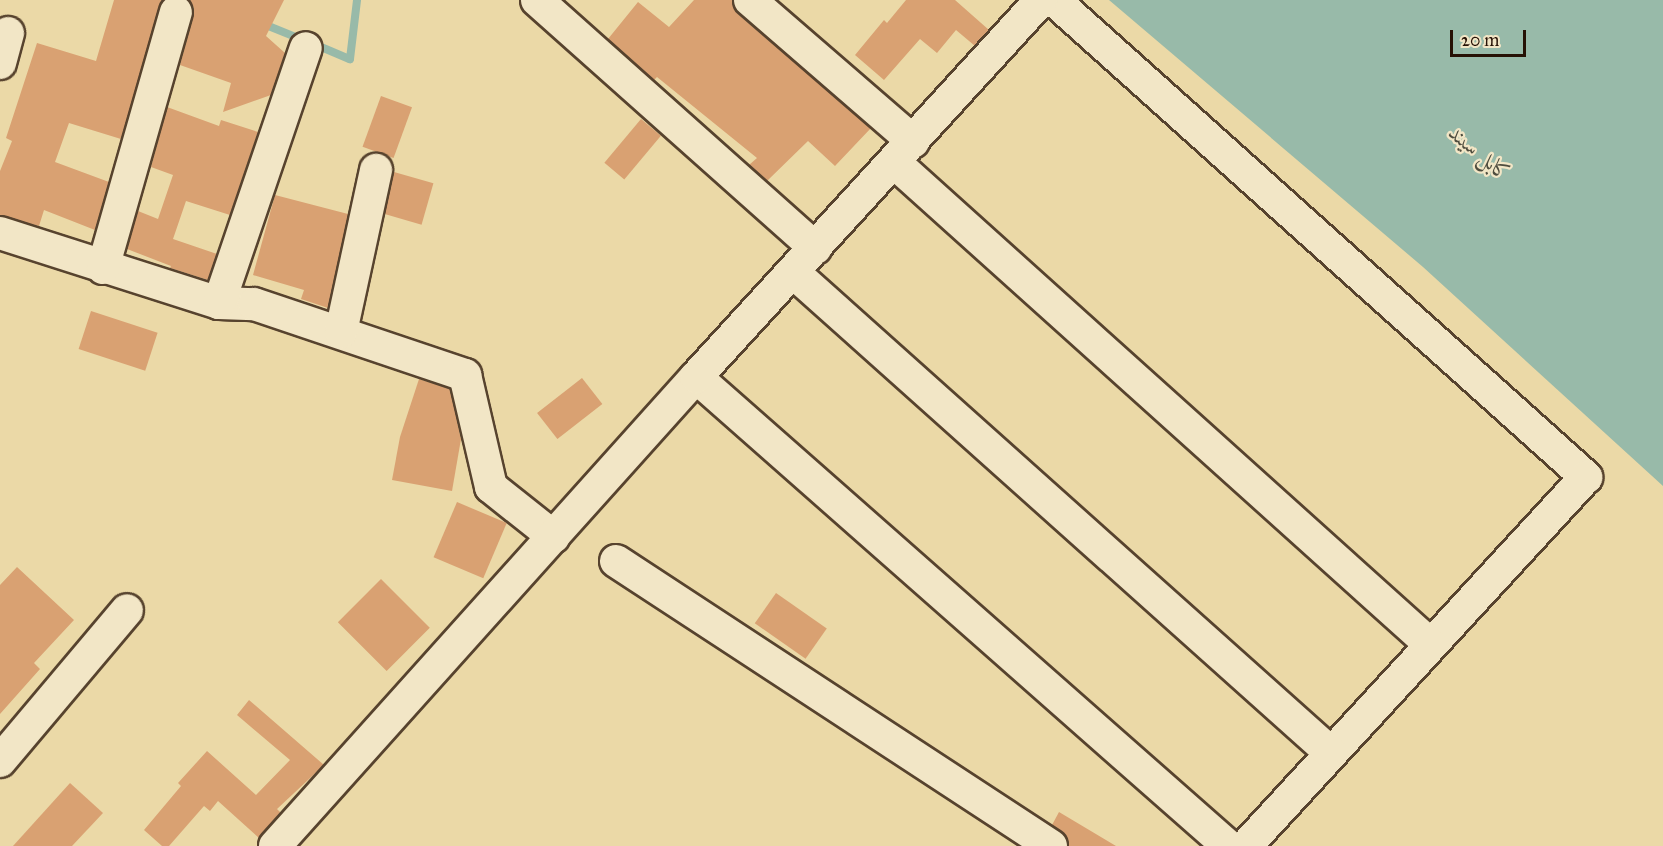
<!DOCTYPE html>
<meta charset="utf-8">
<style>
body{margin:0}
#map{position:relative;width:1663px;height:846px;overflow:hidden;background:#ebd9a7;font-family:"IM FELL Great Primer",Amiri,serif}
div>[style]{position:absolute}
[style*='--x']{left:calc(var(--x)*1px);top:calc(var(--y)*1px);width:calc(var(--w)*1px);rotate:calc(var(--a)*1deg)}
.water>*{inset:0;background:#98baa9}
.stream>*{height:8px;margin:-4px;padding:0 4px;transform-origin:4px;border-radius:4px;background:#98baa9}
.building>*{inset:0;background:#d9a172;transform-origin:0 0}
.roads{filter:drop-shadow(2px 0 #57432e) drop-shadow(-2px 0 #57432e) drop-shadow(0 2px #57432e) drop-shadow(0 -2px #57432e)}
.minor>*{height:32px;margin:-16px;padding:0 16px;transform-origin:16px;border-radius:16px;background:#f2e6c6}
span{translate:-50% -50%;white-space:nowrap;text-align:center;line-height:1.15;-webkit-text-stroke:4.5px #f2e6c6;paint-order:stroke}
.water-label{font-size:22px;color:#4e4c3e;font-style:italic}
.scale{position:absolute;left:1450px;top:30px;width:76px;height:27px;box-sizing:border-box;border:3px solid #261105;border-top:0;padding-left:8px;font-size:18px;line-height:21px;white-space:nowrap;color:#261105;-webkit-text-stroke:4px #f2e6c6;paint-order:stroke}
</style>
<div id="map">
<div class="water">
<i style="clip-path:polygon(1109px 0,1663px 0,1663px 486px,1423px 267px)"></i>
</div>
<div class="stream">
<i style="--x:261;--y:23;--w:45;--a:22"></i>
<i style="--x:314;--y:44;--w:39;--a:23"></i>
<i style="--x:350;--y:59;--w:59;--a:-83.2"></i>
</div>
<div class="building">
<i style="clip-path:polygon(114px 0,163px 0,121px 139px,69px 123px,55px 162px,109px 182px,95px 230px,44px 210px,39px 226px,0 216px,0 171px,12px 141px,6px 138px,37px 43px,96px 61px)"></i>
<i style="clip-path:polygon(189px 0,284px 0,266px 36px,285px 53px,271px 95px,223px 112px,231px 83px,180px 65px,193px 16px,194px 8px)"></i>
<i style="clip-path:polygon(694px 0,732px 0,738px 14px,871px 128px,835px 166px,808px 141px,767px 181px,749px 165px,757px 158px,657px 77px,654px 80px,608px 39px,638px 2px,669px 27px)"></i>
<i style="clip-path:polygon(906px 0,955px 0,989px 30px,975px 46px,956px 30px,937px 53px,920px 39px,884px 80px,855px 55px,884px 20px,887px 23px)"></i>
<i style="left:381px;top:96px;width:33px;height:54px;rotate:20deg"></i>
<i style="clip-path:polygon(167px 107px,219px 126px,221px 120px,258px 132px,230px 215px,186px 201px,173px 239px,217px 254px,208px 280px,170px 268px,171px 266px,127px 249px,138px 211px,158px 219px,173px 175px,151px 167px)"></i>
<i style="left:641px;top:119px;width:26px;height:57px;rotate:40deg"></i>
<i style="left:394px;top:172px;width:41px;height:43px;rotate:16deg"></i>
<i style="clip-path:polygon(275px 195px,348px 214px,328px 308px,301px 299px,304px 290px,253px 275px)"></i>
<i style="left:91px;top:311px;width:70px;height:40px;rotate:18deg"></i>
<i style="left:582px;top:378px;width:33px;height:57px;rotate:52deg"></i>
<i style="clip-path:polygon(419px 379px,450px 389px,461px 439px,452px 491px,392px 480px,400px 437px)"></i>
<i style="left:457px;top:502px;width:54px;height:60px;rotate:23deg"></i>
<i style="clip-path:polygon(17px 567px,74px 620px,34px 663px,40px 669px,0 714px,0 585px)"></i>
<i style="left:381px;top:579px;width:69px;height:61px;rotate:45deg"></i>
<i style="left:776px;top:593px;width:62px;height:37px;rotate:35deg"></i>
<i style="clip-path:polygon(249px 700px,324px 765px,277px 809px,281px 813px,259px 838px,218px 801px,210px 811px,204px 806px,169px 846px,162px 846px,144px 830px,181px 786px,178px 783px,207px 751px,256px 795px,290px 760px,237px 715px)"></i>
<i style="clip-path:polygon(70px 783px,103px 813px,72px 846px,13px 846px)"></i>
<i style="clip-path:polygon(1059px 812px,1116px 846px,1069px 846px,1067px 837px,1052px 825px)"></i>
</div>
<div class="roads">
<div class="minor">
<i style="--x:537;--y:0;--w:373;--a:41.7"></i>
<i style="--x:750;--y:0;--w:216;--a:40.9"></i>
<i style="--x:1054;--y:0;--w:715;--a:41.88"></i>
<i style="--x:1586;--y:477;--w:502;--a:132.66"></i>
<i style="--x:0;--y:63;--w:31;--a:-75"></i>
<i style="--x:894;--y:162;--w:722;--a:41.97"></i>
<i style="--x:0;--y:233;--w:230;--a:17.7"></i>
<i style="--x:219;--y:303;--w:35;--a:2"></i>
<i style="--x:254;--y:304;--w:223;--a:18.6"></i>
<i style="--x:465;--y:375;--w:115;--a:76.9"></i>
<i style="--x:491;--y:487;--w:80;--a:38.4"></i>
<i style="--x:103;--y:268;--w:266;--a:-74.1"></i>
<i style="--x:793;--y:272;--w:722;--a:41.8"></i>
<i style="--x:219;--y:303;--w:269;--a:-71.2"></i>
<i style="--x:341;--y:332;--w:166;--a:-77.8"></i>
<i style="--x:696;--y:377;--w:709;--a:41.4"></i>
<i style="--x:616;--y:561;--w:520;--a:33.23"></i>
<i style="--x:0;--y:761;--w:197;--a:-49.9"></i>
<i style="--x:275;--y:846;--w:630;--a:-48.09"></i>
<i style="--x:696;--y:377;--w:511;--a:-47.54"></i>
</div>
</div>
<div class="water-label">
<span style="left:1480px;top:153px;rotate:40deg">کابل سيند</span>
</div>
<div class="scale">20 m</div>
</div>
